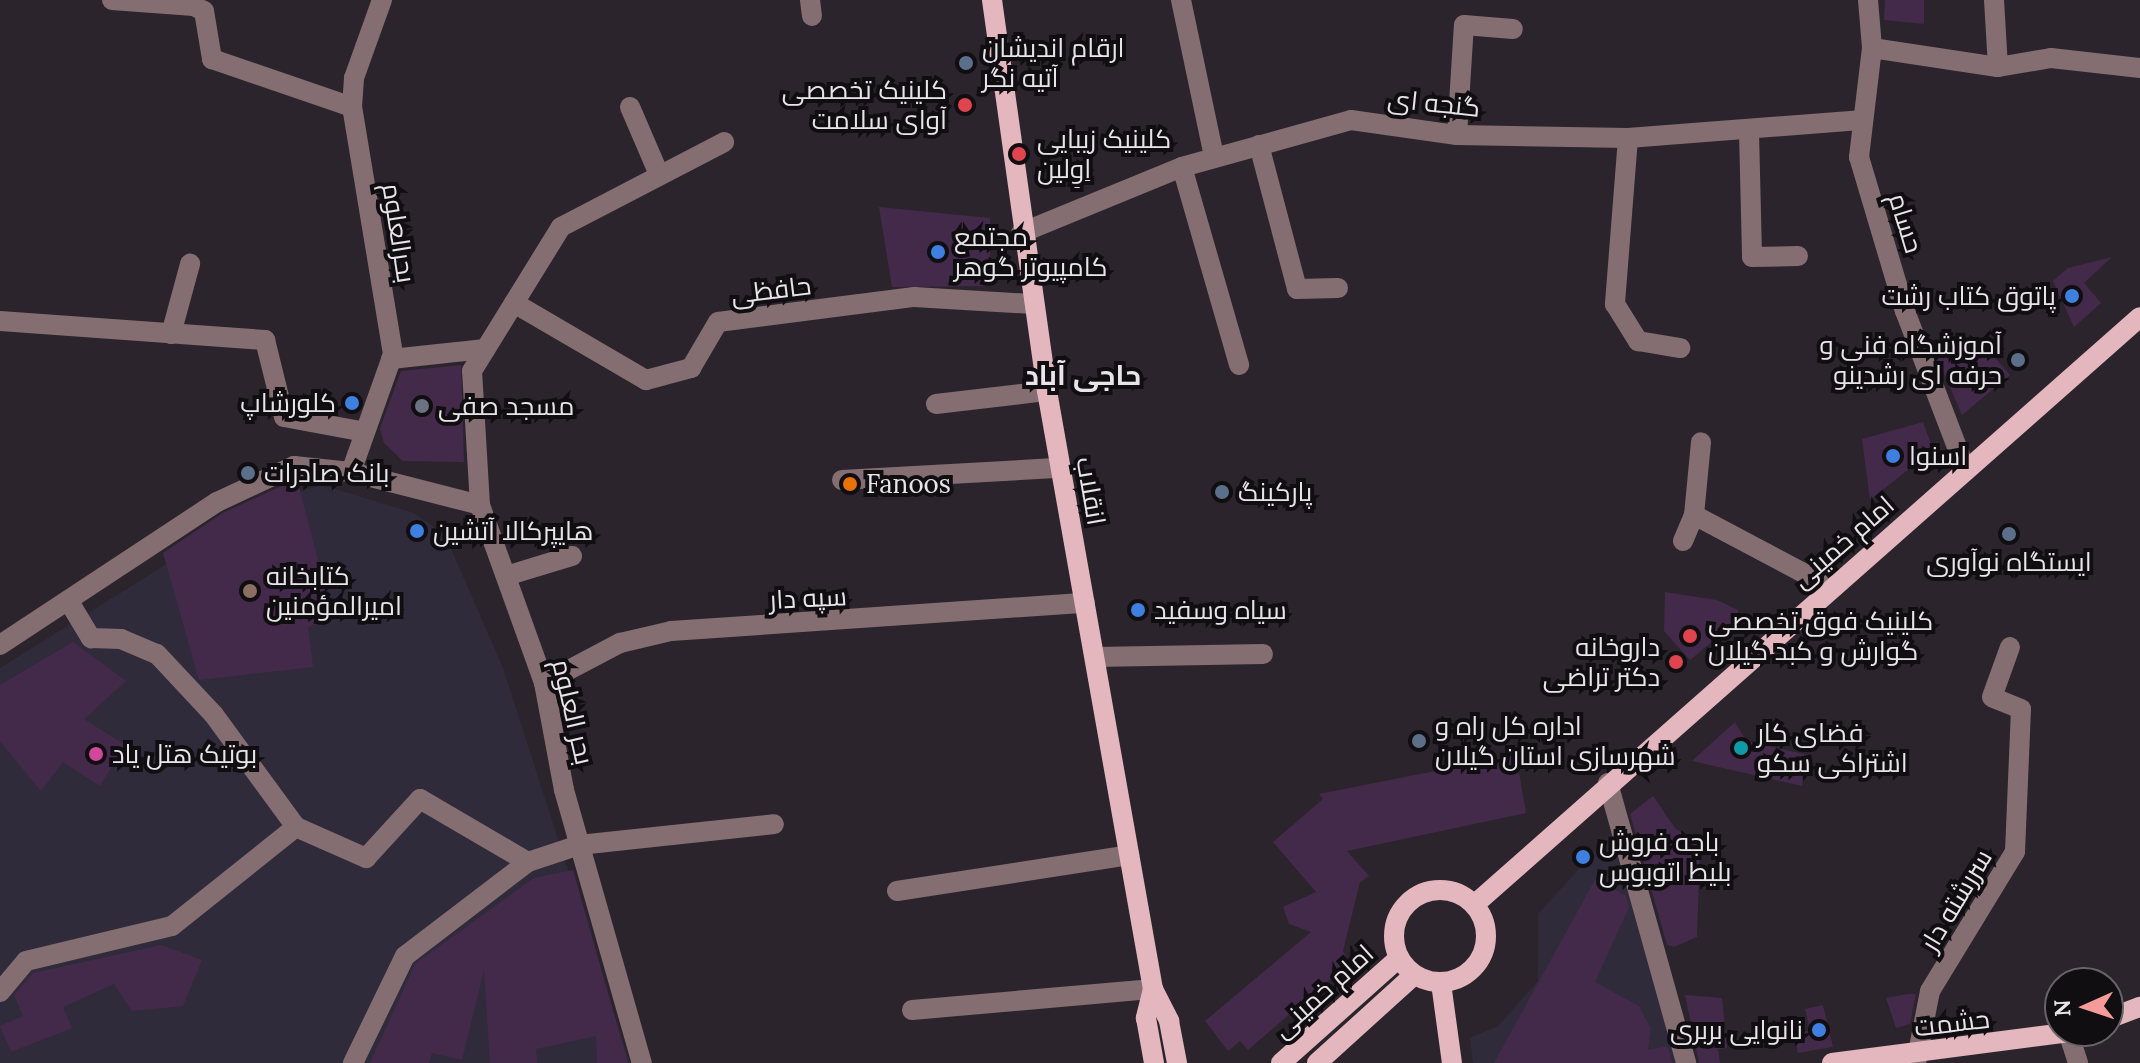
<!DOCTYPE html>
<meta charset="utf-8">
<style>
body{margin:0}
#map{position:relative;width:2140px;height:1063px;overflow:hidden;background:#2b242d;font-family:Lora,Cairo,serif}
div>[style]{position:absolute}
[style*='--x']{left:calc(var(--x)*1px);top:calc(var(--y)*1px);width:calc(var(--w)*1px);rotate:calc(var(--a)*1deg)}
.commercial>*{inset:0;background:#302b3b}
.building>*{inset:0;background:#432a4a}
.minor>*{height:20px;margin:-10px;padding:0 10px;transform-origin:10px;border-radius:10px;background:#846e72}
.major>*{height:20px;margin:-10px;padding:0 10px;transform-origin:10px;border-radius:10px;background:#e4b6be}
.major>.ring{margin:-10px;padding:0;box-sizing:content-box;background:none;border:20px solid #e4b6be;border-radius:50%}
.dots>*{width:22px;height:22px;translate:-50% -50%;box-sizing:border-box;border:4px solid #110e12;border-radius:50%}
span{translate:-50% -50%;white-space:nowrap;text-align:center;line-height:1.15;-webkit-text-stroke:8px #110e12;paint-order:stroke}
.poi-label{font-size:26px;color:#e9e4ea}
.left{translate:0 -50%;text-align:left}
.right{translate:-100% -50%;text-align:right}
.street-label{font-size:26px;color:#e9e4ea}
.neighbourhood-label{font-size:28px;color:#e9e4ea;font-weight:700}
.north{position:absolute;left:2044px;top:967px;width:80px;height:80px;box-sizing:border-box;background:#110e12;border:2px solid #676468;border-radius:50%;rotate:267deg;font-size:22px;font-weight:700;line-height:32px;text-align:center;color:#e9e4ea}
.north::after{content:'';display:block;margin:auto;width:28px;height:36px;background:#f59b9a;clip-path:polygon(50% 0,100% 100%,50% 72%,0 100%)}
</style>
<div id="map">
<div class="commercial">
<i style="clip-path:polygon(322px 485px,414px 513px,445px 535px,503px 668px,630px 1063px,0 1063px,0 668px,268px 501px)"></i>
<i style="clip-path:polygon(1615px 829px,1681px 1063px,1473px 1063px,1470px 1038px,1498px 1026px,1538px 981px,1538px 914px)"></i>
</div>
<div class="building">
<i style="clip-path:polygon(1885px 0,1924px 0,1924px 24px,1884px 20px)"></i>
<i style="clip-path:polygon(879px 207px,990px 218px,990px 286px,892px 287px)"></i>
<i style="clip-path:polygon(2112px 257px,2084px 283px,2101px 303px,2074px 327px,2053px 281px,2068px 268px)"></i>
<i style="clip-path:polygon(1977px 337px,2010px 375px,1962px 415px,1933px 348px)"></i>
<i style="clip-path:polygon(461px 365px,464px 462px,403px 461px,384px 443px,380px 428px,401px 371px)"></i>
<i style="clip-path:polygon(1923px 422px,1933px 450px,1870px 500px,1862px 439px)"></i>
<i style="clip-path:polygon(297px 479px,333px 619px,308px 627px,313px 667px,199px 680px,163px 553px,223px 513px)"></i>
<i style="clip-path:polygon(1665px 592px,1717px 600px,1738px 610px,1738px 620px,1690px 660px,1664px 631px)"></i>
<i style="clip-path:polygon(73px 642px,126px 681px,84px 719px,125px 745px,100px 786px,63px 762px,41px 791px,0 741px,0 685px)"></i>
<i style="clip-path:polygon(1735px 722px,1746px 741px,1808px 755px,1802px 786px,1692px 761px)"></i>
<i style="clip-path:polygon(1516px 755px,1526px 813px,1347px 851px,1369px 876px,1360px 882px,1343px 951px,1349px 963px,1248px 1050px,1240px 1041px,1228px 1051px,1205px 1021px,1311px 932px,1289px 924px,1283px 907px,1316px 892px,1273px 842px,1323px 799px,1319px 794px)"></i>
<i style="clip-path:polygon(1653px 796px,1675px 828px,1700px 845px,1697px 937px,1674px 947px,1667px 945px,1630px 814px)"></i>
<i style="clip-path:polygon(573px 870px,628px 1063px,597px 1063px,596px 1036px,536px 1049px,537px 1063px,490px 1063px,484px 970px,462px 1060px,432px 1053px,429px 1063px,370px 1063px,415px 964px,534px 878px)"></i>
<i style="clip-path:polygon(1596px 878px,1626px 896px,1629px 907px,1595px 982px,1639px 1006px,1651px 1029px,1648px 1050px,1668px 1046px,1672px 1063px,1494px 1063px)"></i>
<i style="clip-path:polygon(161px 945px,202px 960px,183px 1006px,132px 1011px,114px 984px,63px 1007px,72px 1028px,11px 1052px,0 1026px,23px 1016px,14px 995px,33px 973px)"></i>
<i style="clip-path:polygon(1908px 994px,1916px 994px,1910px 1024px,1896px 1028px,1886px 998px)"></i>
<i style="clip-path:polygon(1685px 995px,1722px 998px,1727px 1048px,1718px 1049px,1720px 1063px,1699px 1063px)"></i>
<i style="clip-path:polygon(1823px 1005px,1833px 1047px,1798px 1053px,1794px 1033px,1810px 1031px,1805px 1009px)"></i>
</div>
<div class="minor">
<i style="--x:112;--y:0;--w:82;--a:4.2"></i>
<i style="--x:194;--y:6;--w:11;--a:27"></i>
<i style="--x:204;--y:11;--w:49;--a:80.5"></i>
<i style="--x:212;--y:59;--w:148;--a:18.9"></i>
<i style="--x:810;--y:0;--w:16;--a:83"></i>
<i style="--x:1181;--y:0;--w:160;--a:78.1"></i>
<i style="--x:1868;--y:0;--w:48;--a:85.2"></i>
<i style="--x:1872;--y:48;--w:110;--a:96.8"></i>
<i style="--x:1859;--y:157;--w:161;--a:73.4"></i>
<i style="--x:1905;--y:311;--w:171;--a:69.1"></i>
<i style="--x:1994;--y:0;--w:67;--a:86.6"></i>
<i style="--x:1872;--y:48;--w:127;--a:8.6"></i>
<i style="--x:1998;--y:67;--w:54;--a:-9.6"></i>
<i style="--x:2051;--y:58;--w:90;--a:6.4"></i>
<i style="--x:630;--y:107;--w:71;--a:66.7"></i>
<i style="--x:1749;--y:132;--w:125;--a:88.6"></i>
<i style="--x:1752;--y:257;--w:46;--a:-1.2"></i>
<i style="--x:1457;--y:135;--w:110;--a:-86.4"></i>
<i style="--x:1464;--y:25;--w:49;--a:4.7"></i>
<i style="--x:1628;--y:138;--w:167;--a:94.5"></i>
<i style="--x:1615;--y:304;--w:44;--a:58.1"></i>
<i style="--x:1638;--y:341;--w:43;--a:9.5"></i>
<i style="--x:1259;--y:145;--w:149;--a:75.2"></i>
<i style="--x:1297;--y:289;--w:41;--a:-1.4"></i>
<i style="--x:1182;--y:167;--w:206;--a:73.9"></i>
<i style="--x:1021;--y:233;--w:174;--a:-22.3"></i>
<i style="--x:1182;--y:167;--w:175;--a:-15.5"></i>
<i style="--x:1351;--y:120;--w:107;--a:8.1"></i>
<i style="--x:1457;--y:135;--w:171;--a:1"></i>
<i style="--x:1628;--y:138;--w:233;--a:-4.4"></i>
<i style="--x:514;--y:303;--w:153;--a:30.3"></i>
<i style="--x:646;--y:380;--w:47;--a:-14.9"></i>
<i style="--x:691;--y:368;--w:53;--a:-59.6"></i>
<i style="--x:718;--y:322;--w:198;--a:-7.3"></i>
<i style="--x:914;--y:297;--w:119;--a:3.4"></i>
<i style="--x:0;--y:321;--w:266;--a:4.1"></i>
<i style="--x:265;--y:340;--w:79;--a:76.1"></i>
<i style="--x:284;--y:417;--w:82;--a:10.5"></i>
<i style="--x:171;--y:334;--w:73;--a:-74.8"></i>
<i style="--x:391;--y:359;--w:95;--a:-6.1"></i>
<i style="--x:936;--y:404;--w:112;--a:-6.7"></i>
<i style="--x:351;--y:472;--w:125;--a:-70.4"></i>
<i style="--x:393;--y:354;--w:250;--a:-99.4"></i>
<i style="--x:352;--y:107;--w:29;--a:-86"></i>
<i style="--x:354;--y:78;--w:83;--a:-70.3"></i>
<i style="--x:842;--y:480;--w:218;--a:-3.2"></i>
<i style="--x:480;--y:505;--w:134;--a:-93.4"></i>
<i style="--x:472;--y:371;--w:169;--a:-58.3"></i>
<i style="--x:561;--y:227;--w:184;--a:-27.5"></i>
<i style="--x:1694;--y:515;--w:154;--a:27.9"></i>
<i style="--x:1683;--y:541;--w:28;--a:-67"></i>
<i style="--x:1694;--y:515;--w:73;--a:-84.5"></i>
<i style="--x:506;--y:576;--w:69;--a:-16.9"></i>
<i style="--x:71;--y:605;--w:39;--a:59"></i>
<i style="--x:91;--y:638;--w:30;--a:2"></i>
<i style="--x:121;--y:639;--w:39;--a:23"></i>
<i style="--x:157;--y:654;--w:83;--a:46.9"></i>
<i style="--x:214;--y:715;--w:139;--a:53.8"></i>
<i style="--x:296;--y:827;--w:77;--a:23.9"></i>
<i style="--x:366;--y:858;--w:80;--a:-47.5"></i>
<i style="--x:420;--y:799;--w:125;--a:30.3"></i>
<i style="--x:0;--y:645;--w:260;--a:-33.4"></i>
<i style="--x:217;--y:502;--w:85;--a:-25.1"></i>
<i style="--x:294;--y:466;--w:57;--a:6"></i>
<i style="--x:351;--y:472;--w:133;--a:14.3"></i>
<i style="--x:480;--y:505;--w:189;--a:70.2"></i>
<i style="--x:544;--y:683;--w:109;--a:79.4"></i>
<i style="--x:564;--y:790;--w:284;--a:74.1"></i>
<i style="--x:1095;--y:657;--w:168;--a:-1"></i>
<i style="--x:544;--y:683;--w:86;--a:-27.8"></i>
<i style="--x:620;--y:643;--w:52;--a:-13.2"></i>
<i style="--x:671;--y:631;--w:415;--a:-3.9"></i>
<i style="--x:1608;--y:783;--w:291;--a:74.4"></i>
<i style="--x:897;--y:891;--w:235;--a:-8.8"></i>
<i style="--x:0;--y:992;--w:40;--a:-50"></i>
<i style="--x:26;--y:961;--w:150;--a:-13.5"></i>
<i style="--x:172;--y:926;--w:159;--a:-38.6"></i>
<i style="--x:912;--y:1010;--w:242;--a:-5"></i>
<i style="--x:2069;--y:1035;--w:29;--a:72"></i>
<i style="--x:353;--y:1063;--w:119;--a:-64.1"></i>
<i style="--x:405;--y:956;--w:155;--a:-37.4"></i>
<i style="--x:528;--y:862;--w:54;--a:-18.4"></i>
<i style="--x:579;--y:845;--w:196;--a:-6.1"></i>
<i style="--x:1916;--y:1063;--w:73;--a:-79"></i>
<i style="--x:1930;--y:991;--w:163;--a:-58.6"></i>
<i style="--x:2015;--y:852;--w:143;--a:-87.6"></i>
<i style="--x:2021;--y:709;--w:31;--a:-158"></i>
<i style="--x:1992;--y:697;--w:53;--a:-70.2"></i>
</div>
<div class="major">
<i style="--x:992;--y:0;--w:395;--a:82"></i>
<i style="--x:1047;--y:391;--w:607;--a:79.95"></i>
<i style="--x:1153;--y:989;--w:36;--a:63"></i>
<i style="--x:1169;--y:1021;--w:43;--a:79.2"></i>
<i class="ring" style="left:1394px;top:890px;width:72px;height:72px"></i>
<i style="--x:1474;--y:905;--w:888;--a:-41.44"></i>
<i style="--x:1441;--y:983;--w:81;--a:82.2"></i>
<i style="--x:1153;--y:989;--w:30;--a:104"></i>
<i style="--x:1146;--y:1018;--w:46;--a:79.9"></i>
<i style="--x:2108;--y:1019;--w:34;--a:-21"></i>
<i style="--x:1281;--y:1063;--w:158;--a:-41.7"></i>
<i style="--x:1317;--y:1063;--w:131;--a:-42.2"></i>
<i style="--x:1832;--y:1063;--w:248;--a:-7.4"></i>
</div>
<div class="dots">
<i style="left:966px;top:63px;background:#5c6f8a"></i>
<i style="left:965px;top:105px;background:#e0444e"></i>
<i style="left:1019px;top:154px;background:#e0444e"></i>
<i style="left:938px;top:252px;background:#3f7fe0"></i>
<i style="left:2072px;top:296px;background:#3f7fe0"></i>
<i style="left:2018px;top:360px;background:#5c6f8a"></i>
<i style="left:352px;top:403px;background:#3f7fe0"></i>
<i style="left:422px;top:406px;background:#6b7280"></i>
<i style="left:1893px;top:456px;background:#3f7fe0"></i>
<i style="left:248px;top:473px;background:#5c6f8a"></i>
<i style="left:850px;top:484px;background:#e8710a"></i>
<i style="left:1222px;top:492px;background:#5c6f8a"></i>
<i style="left:417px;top:531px;background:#3f7fe0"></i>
<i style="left:2009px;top:534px;background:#5c6f8a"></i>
<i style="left:250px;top:591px;background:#8d6e63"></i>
<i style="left:1138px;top:610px;background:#3f7fe0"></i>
<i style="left:1690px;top:636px;background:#e0444e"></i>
<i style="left:1676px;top:662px;background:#e0444e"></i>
<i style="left:1419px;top:741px;background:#5c6f8a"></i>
<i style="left:1741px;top:748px;background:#0f9aa8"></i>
<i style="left:96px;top:754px;background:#d1479c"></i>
<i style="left:1583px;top:857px;background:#3f7fe0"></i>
<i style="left:1819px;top:1030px;background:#3f7fe0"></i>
</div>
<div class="poi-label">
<span class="left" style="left:982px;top:63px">ارقام اندیشان<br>آتیه نگر</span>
<span class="right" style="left:947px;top:105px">کلینیک تخصصی<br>آوای سلامت</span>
<span class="left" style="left:1037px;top:154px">کلینیک زیبایی<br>اِوِلین</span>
<span class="left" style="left:954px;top:252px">مجتمع<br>کامپیوتر گوهر</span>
<span class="right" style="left:2056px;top:296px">پاتوق کتاب رشت</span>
<span class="right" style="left:2002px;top:360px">آموزشگاه فنی و<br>حرفه ای رشدینو</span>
<span class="right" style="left:336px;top:403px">کلورشاپ</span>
<span class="left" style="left:438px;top:406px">مسجد صفی</span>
<span class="left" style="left:1909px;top:456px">اسنوا</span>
<span class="left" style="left:264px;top:473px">بانک صادرات</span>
<span class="left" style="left:866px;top:484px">Fanoos</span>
<span class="left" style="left:1238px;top:492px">پارکینگ</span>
<span class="left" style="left:433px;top:531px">هایپرکالا آتشین</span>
<span style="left:2009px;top:562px">ایستگاه نوآوری</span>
<span class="left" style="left:266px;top:591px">کتابخانه<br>امیرالمؤمنین</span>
<span class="left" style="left:1154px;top:610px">سیاه وسفید</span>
<span class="left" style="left:1708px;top:636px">کلینیک فوق تخصصی<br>گوارش و کبد گیلان</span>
<span class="right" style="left:1660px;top:662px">داروخانه<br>دکتر تراضی</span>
<span class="left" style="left:1435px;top:741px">اداره کل راه و<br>شهرسازی استان گیلان</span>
<span class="left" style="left:1757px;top:748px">فضای کار<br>اشتراکی سکو</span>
<span class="left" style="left:112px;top:754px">بوتیک هتل یاد</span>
<span class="left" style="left:1599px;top:857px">باجه فروش<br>بلیط اتوبوس</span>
<span class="right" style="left:1803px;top:1030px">نانوایی بربری</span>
</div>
<div class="street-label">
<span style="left:1434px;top:103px;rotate:6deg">گنجه ای</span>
<span style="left:1906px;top:223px;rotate:73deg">حسام</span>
<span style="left:399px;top:233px;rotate:81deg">بحرالعلوم</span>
<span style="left:771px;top:290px;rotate:-7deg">حافظی</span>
<span style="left:1091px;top:491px;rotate:80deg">انقلاب</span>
<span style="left:1843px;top:542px;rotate:-41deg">امام خمینی</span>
<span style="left:808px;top:598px;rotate:-3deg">سپه دار</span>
<span style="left:573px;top:712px;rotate:77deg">بحر العلوم</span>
<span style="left:1956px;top:900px;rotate:-59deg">سررشته دار</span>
<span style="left:1323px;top:991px;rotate:-42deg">امام خمینی</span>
<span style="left:1952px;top:1023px;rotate:-7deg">حشمت</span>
</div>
<div class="neighbourhood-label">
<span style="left:1083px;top:375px">حاجی آباد</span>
</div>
<div class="north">N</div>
</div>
